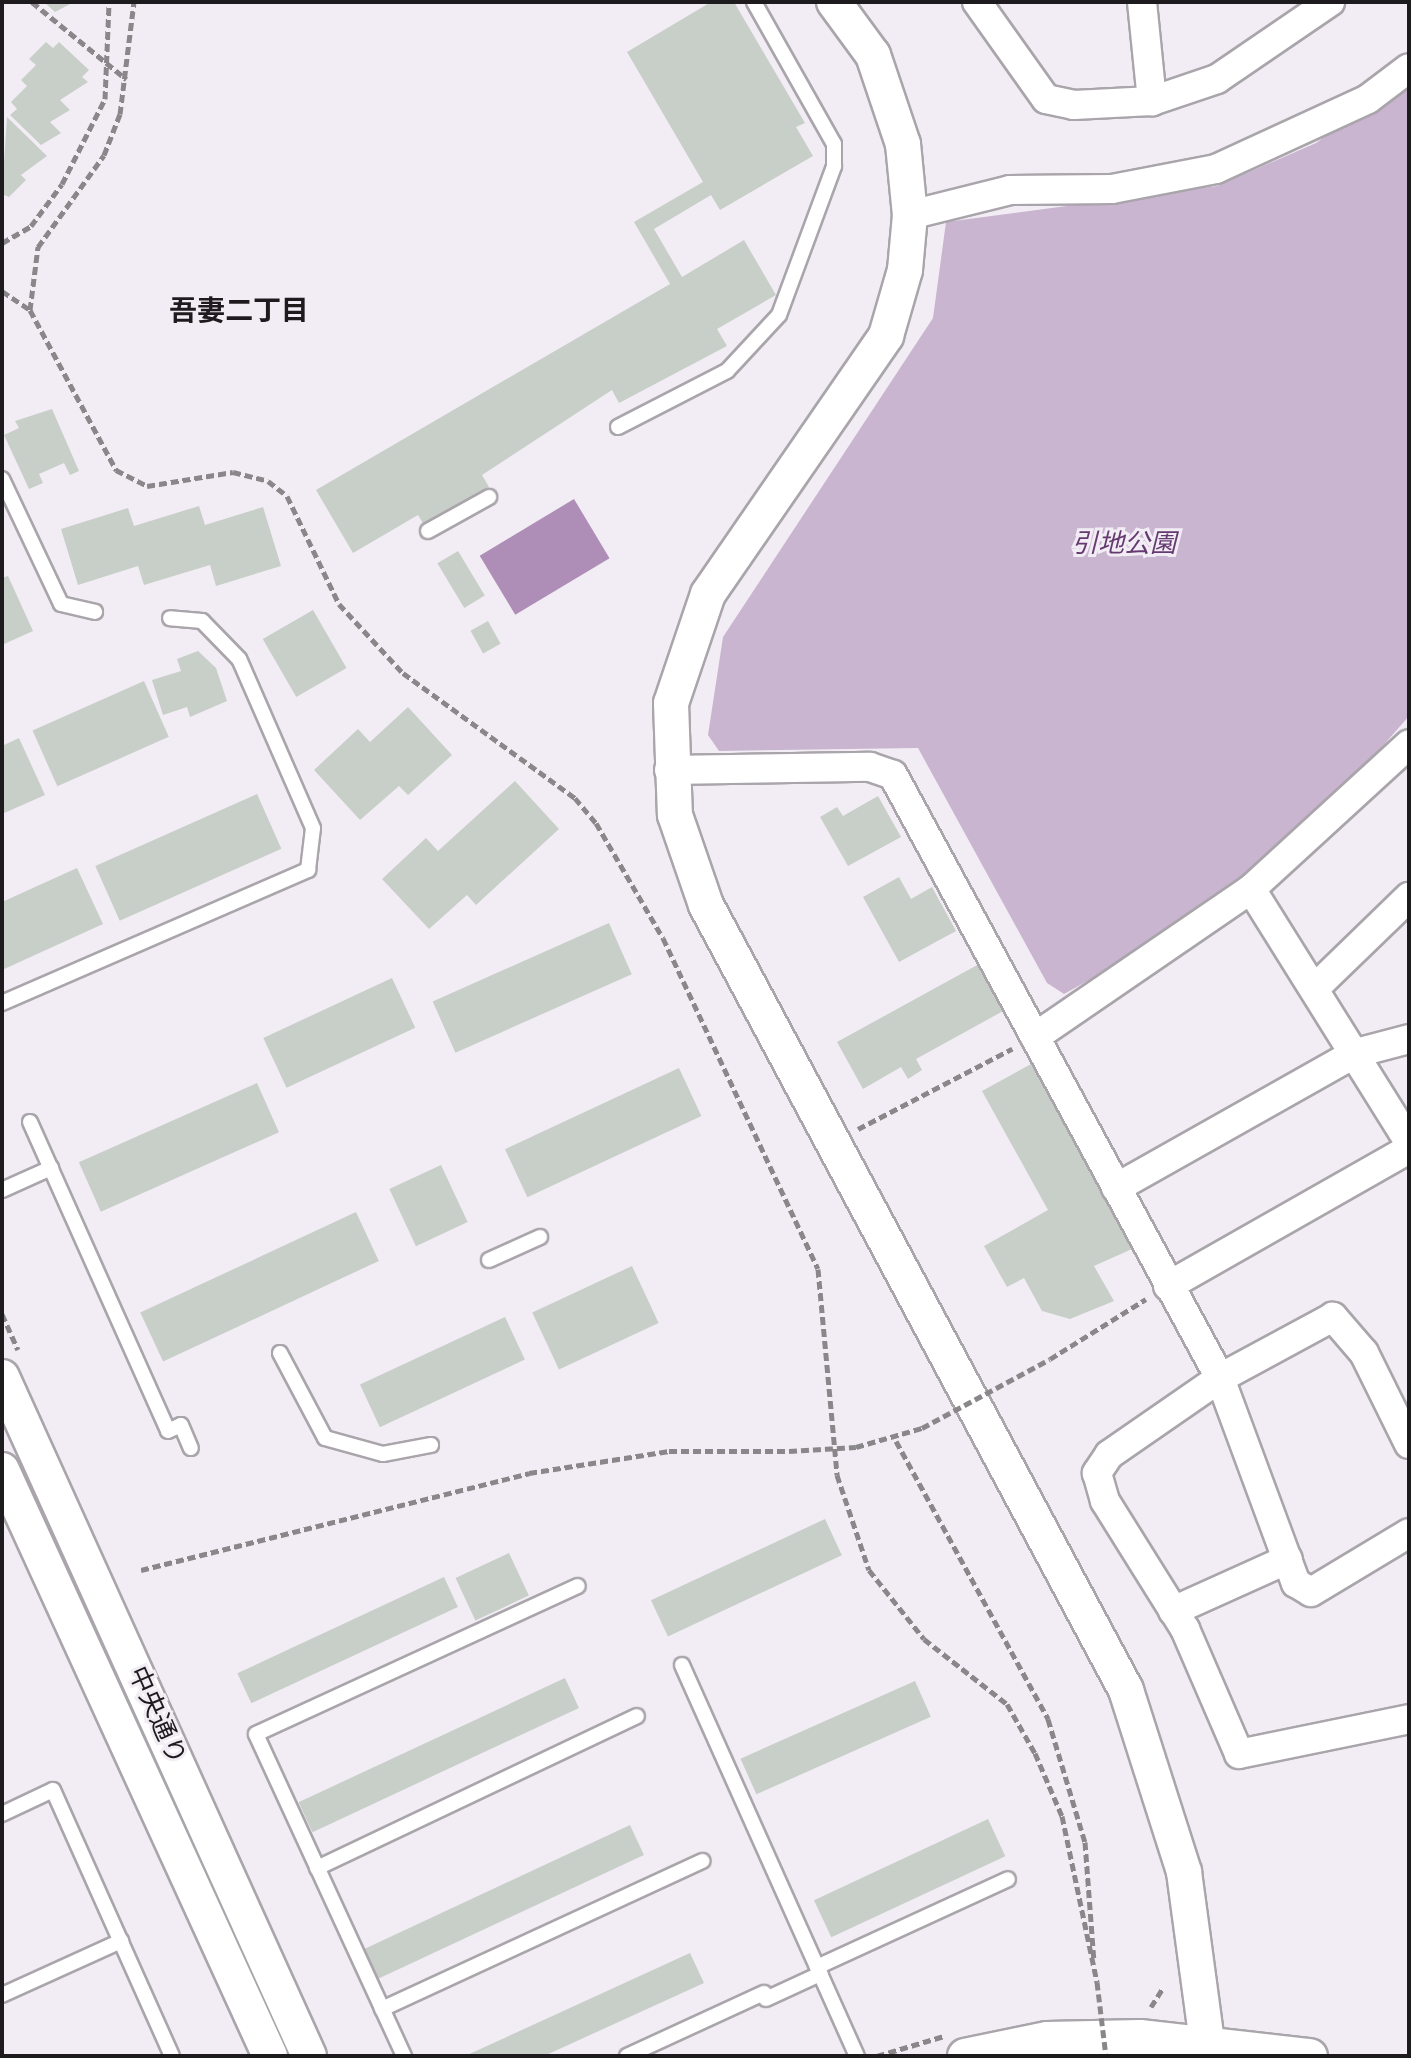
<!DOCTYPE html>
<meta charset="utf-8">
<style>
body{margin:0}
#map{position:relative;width:1411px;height:2058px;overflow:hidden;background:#f2edf4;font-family:Spectral,"Noto Sans JP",serif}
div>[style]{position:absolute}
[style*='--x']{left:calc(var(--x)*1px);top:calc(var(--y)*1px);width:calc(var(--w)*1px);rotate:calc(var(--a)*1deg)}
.green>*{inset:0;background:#c9b5cf}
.water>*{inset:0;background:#ae8db7;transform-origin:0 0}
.building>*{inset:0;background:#c8cec8;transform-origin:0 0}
.path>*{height:5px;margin-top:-2.5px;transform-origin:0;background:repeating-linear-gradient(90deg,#8a878b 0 8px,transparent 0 12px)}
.roads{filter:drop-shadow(2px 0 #a9a5ab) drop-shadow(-2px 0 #a9a5ab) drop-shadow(0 2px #a9a5ab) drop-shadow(0 -2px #a9a5ab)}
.service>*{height:14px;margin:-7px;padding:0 7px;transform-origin:7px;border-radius:7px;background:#fff}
.minor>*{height:28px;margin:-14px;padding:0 14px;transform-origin:14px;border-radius:14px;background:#fff}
.tertiary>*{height:34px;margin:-17px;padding:0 17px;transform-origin:17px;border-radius:17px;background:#fff}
.path-bridge>*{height:5px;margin-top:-2.5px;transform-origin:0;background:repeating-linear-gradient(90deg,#8a878b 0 8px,transparent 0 12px)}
span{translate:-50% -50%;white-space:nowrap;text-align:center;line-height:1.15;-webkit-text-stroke:6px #f2edf4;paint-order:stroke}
.park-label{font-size:26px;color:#653a70;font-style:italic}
.street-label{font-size:26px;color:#1d1b1d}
.neighbourhood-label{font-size:28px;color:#1d1b1d;font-weight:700}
.frame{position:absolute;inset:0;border:4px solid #1d1b1d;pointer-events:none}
</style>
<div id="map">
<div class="green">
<i style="clip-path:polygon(1409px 76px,1409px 716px,1368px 763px,1200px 918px,1064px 994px,1047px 983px,918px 748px,719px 751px,708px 735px,723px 637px,933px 318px,946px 222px,1217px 186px,1316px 143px)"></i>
</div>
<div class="water">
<i style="left:574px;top:499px;width:69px;height:110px;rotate:59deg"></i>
</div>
<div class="building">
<i style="clip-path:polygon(44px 2px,74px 2px,55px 12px)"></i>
<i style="clip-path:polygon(711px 2px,734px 2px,805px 123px,796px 127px,813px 156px,720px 210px,711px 195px,654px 229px,682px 277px,744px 240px,776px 295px,717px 329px,727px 346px,619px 403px,612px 390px,482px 475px,489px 487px,424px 525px,418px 515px,353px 553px,316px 490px,670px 284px,634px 222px,703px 182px,627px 52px)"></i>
<i style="clip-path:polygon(46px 42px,53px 48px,59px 42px,89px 70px,82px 77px,88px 82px,60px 100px,70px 110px,50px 122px,61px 133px,41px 145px,10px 115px,17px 109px,11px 102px,27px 86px,21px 80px,36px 65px,29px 59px)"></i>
<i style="clip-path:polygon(7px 117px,47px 156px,21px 175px,26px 180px,9px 197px,2px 194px)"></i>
<i style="clip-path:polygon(52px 409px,79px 471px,70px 475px,64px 463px,39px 474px,43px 483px,29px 489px,4px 435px,19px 428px,15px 421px)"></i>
<i style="clip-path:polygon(199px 506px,205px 525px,263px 507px,281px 566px,216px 586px,210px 565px,144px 585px,138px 566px,78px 585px,61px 529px,128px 508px,134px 526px)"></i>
<i style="left:458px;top:551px;width:52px;height:24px;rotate:59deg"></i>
<i style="clip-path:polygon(8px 576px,33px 631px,2px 645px,2px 578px)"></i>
<i style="left:313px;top:610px;width:67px;height:58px;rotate:60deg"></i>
<i style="left:488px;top:621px;width:26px;height:20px;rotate:61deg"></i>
<i style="clip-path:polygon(198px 651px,216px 668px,227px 701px,190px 717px,187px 707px,163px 715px,152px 680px,181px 671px,177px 659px)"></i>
<i style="left:144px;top:681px;width:61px;height:122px;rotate:66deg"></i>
<i style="clip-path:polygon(408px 707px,452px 755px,408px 795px,399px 786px,360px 820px,314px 770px,358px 729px,370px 742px)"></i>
<i style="clip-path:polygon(19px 738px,45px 795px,2px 814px,2px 746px)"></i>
<i style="clip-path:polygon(515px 781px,559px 829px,476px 905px,467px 895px,429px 929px,382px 879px,426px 838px,438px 851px)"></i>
<i style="left:257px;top:794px;width:60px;height:177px;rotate:66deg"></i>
<i style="clip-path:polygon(878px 796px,901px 837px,848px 866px,820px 817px,837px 807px,843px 816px)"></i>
<i style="clip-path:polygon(77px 868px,103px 924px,2px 970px,2px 902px)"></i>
<i style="clip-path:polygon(899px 877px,911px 899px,932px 887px,956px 931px,899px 962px,863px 897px)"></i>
<i style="left:609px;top:923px;width:56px;height:193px;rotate:66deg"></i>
<i style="clip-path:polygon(979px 964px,1005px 1010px,916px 1059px,922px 1070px,908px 1079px,901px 1067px,863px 1089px,837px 1042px)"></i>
<i style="left:392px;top:978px;width:55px;height:142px;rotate:65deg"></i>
<i style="clip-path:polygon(1031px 1064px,1132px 1249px,1094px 1266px,1114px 1301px,1070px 1319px,1042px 1311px,1024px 1278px,1007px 1287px,984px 1246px,1048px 1210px,982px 1091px)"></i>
<i style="left:679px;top:1068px;width:53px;height:192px;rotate:65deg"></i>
<i style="left:257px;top:1083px;width:54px;height:195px;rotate:66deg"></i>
<i style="left:441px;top:1165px;width:63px;height:57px;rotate:65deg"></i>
<i style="left:356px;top:1212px;width:54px;height:238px;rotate:65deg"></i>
<i style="left:632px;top:1266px;width:63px;height:110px;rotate:65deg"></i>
<i style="left:505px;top:1317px;width:47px;height:160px;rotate:65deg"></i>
<i style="left:825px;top:1519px;width:40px;height:192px;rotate:65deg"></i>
<i style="left:509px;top:1553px;width:47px;height:59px;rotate:65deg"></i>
<i style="left:444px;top:1577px;width:33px;height:228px;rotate:65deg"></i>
<i style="left:565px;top:1678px;width:33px;height:294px;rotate:65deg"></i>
<i style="left:915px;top:1681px;width:39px;height:191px;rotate:66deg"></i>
<i style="left:988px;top:1819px;width:41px;height:192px;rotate:65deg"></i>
<i style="left:630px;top:1825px;width:33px;height:295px;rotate:65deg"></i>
<i style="clip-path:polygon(690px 1953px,704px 1983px,544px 2056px,465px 2056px)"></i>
</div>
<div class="path">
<i style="--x:32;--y:2;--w:122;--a:39.3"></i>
<i style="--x:2;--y:243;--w:34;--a:-30"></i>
<i style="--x:31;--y:226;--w:52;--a:-53.6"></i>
<i style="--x:62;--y:184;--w:95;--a:-63.2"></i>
<i style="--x:105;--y:99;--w:97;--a:-87.6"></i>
<i style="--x:2;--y:291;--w:34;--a:34"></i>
<i style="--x:30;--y:310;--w:182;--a:61.7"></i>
<i style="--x:116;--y:470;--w:35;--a:27"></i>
<i style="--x:147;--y:486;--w:87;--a:-9.2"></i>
<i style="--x:233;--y:472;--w:36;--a:14"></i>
<i style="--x:268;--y:481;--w:24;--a:38"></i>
<i style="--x:287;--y:496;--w:120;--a:64.3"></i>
<i style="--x:339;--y:604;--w:94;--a:47.2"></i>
<i style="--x:403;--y:673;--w:213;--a:36"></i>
<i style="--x:575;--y:798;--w:33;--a:50"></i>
<i style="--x:596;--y:823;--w:133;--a:59.8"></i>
<i style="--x:663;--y:938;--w:365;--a:64.9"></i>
<i style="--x:818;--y:1269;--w:207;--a:84.7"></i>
<i style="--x:837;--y:1475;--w:100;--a:71.4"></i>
<i style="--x:869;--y:1570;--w:88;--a:51.4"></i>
<i style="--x:924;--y:1639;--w:105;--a:38.1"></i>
<i style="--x:1007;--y:1704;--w:56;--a:60.3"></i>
<i style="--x:1035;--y:1753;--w:69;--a:66.8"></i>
<i style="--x:1062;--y:1816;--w:170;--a:78.1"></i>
<i style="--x:30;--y:310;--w:64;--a:-82.8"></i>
<i style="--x:38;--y:247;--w:113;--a:-54.3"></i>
<i style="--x:104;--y:155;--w:44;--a:-68.7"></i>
<i style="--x:120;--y:114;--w:113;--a:-82.9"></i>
<i style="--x:858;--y:1129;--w:174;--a:-27.5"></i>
<i style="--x:2;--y:1314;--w:39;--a:66"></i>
<i style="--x:1050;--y:1359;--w:113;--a:-32"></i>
<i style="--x:896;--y:1441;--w:317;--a:61.3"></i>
<i style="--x:1048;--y:1719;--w:128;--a:73.3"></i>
<i style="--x:1085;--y:1842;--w:120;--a:85.7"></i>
<i style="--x:856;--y:1447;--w:69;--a:-16.1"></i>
<i style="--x:141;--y:1570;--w:400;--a:-14"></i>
<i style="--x:529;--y:1473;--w:142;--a:-8.9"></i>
<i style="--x:669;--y:1451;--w:120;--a:0"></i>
<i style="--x:1151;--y:2007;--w:22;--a:-58"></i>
<i style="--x:877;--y:2056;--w:70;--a:-16.6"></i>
</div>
<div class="roads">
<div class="service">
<i style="--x:618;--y:427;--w:123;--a:-27.2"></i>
<i style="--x:727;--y:371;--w:76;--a:-47.1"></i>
<i style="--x:779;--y:315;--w:159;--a:-69.7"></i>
<i style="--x:834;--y:166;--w:22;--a:-90"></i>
<i style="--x:834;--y:144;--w:163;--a:-119.4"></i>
<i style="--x:2;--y:479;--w:138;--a:64.7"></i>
<i style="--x:61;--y:604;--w:35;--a:13"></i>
<i style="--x:428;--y:531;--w:70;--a:-29.1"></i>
<i style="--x:2;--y:1003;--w:334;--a:-23.5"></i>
<i style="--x:308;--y:870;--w:42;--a:-83.2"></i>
<i style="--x:313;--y:828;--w:184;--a:-113.6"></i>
<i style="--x:239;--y:659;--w:53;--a:-134.2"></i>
<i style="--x:202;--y:621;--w:32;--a:-175"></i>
<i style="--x:30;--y:1122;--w:338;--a:65.9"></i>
<i style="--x:168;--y:1431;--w:14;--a:-25"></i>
<i style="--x:181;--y:1425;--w:25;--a:67"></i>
<i style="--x:2;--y:1190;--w:54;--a:-24.2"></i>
<i style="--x:489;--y:1260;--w:56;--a:-24.3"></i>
<i style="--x:280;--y:1353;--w:96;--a:62.1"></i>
<i style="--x:325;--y:1438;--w:60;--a:15.4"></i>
<i style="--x:383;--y:1454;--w:49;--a:-10.6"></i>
<i style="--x:682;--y:1665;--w:428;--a:65.9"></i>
<i style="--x:2;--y:1814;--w:56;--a:-25.2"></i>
<i style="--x:53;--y:1790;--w:291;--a:65.9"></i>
<i style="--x:317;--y:1868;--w:354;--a:-25.4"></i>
<i style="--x:817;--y:1967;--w:210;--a:-24.7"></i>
<i style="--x:2;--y:1995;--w:131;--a:-24.4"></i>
<i style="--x:766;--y:1999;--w:60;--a:-24.8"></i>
<i style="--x:382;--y:2009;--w:353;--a:-24.8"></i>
<i style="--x:404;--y:2056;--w:354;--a:-114.7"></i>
<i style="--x:256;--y:1734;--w:354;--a:-24.7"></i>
<i style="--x:627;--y:2056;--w:151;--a:-24.7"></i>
</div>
<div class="minor">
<i style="--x:977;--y:2;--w:119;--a:54.6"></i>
<i style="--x:1046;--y:99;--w:29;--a:12"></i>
<i style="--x:1074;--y:105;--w:78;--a:-2.9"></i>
<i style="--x:1152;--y:101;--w:69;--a:-18.7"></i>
<i style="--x:1217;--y:79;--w:137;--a:-34.3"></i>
<i style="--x:1142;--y:2;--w:100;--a:84.2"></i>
<i style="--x:910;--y:215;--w:103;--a:-14"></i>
<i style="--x:1010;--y:190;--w:102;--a:-0.6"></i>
<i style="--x:1112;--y:189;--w:106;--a:-10.9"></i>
<i style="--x:1216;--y:169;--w:167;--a:-24.7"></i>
<i style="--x:1368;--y:99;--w:51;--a:-37.1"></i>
<i style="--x:669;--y:770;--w:201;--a:-0.9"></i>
<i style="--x:870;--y:767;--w:24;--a:19"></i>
<i style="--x:893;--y:775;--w:686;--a:61.53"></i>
<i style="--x:1220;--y:1378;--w:219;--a:69.7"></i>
<i style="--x:1296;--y:1583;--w:17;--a:31"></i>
<i style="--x:1311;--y:1592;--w:114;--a:-31"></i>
<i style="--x:1251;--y:889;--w:298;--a:58"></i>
<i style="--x:1315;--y:988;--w:131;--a:-44.1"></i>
<i style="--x:1035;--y:1037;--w:262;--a:-34.4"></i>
<i style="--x:1251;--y:889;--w:214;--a:-42.5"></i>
<i style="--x:1116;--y:1188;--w:275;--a:-29.4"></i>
<i style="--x:1356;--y:1053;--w:55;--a:-14.8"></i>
<i style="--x:1168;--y:1286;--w:277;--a:-29.6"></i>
<i style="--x:1409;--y:1444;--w:102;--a:-116.3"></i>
<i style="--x:1364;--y:1353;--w:48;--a:-130.7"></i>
<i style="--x:1333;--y:1317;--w:128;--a:151.6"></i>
<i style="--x:1220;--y:1378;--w:135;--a:145.3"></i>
<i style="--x:1109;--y:1455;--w:22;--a:124"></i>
<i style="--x:1097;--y:1473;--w:29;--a:74"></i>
<i style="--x:1105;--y:1501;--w:151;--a:58"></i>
<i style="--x:1185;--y:1629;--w:136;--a:66.6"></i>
<i style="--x:1239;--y:1754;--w:174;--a:-11.6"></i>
<i style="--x:1173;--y:1611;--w:126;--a:-24.3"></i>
</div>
<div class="tertiary">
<i style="--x:834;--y:2;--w:66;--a:53.7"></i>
<i style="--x:873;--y:55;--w:94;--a:71.4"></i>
<i style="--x:903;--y:144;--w:71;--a:84.4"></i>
<i style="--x:910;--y:215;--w:55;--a:95.2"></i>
<i style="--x:905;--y:270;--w:69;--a:106.1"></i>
<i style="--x:886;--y:336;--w:313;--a:124.6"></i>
<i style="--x:708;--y:594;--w:115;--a:108.7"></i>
<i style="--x:671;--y:703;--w:112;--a:88"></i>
<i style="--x:675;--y:815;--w:95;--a:71"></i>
<i style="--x:706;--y:905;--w:890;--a:61.85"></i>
<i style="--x:1126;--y:1690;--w:191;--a:72.3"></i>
<i style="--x:1184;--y:1872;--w:186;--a:82.3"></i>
<i style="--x:2;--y:1377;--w:745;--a:65.67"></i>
<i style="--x:2;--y:1470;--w:644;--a:65.42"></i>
<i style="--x:965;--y:2056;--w:84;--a:-11.7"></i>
<i style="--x:1047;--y:2039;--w:93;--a:-1.2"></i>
<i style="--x:1140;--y:2037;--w:171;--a:6.4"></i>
</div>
</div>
<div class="path-bridge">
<i style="--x:922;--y:1428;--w:145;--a:-28.3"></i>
<i style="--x:789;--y:1451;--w:67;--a:-3.4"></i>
<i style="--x:1097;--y:1982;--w:75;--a:83.1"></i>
</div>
<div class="park-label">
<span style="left:1124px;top:545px">引地公園</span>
</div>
<div class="street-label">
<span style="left:156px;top:1716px;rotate:66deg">中央通り</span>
</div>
<div class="neighbourhood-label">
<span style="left:239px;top:312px">吾妻二丁目</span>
</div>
<div class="frame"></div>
</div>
